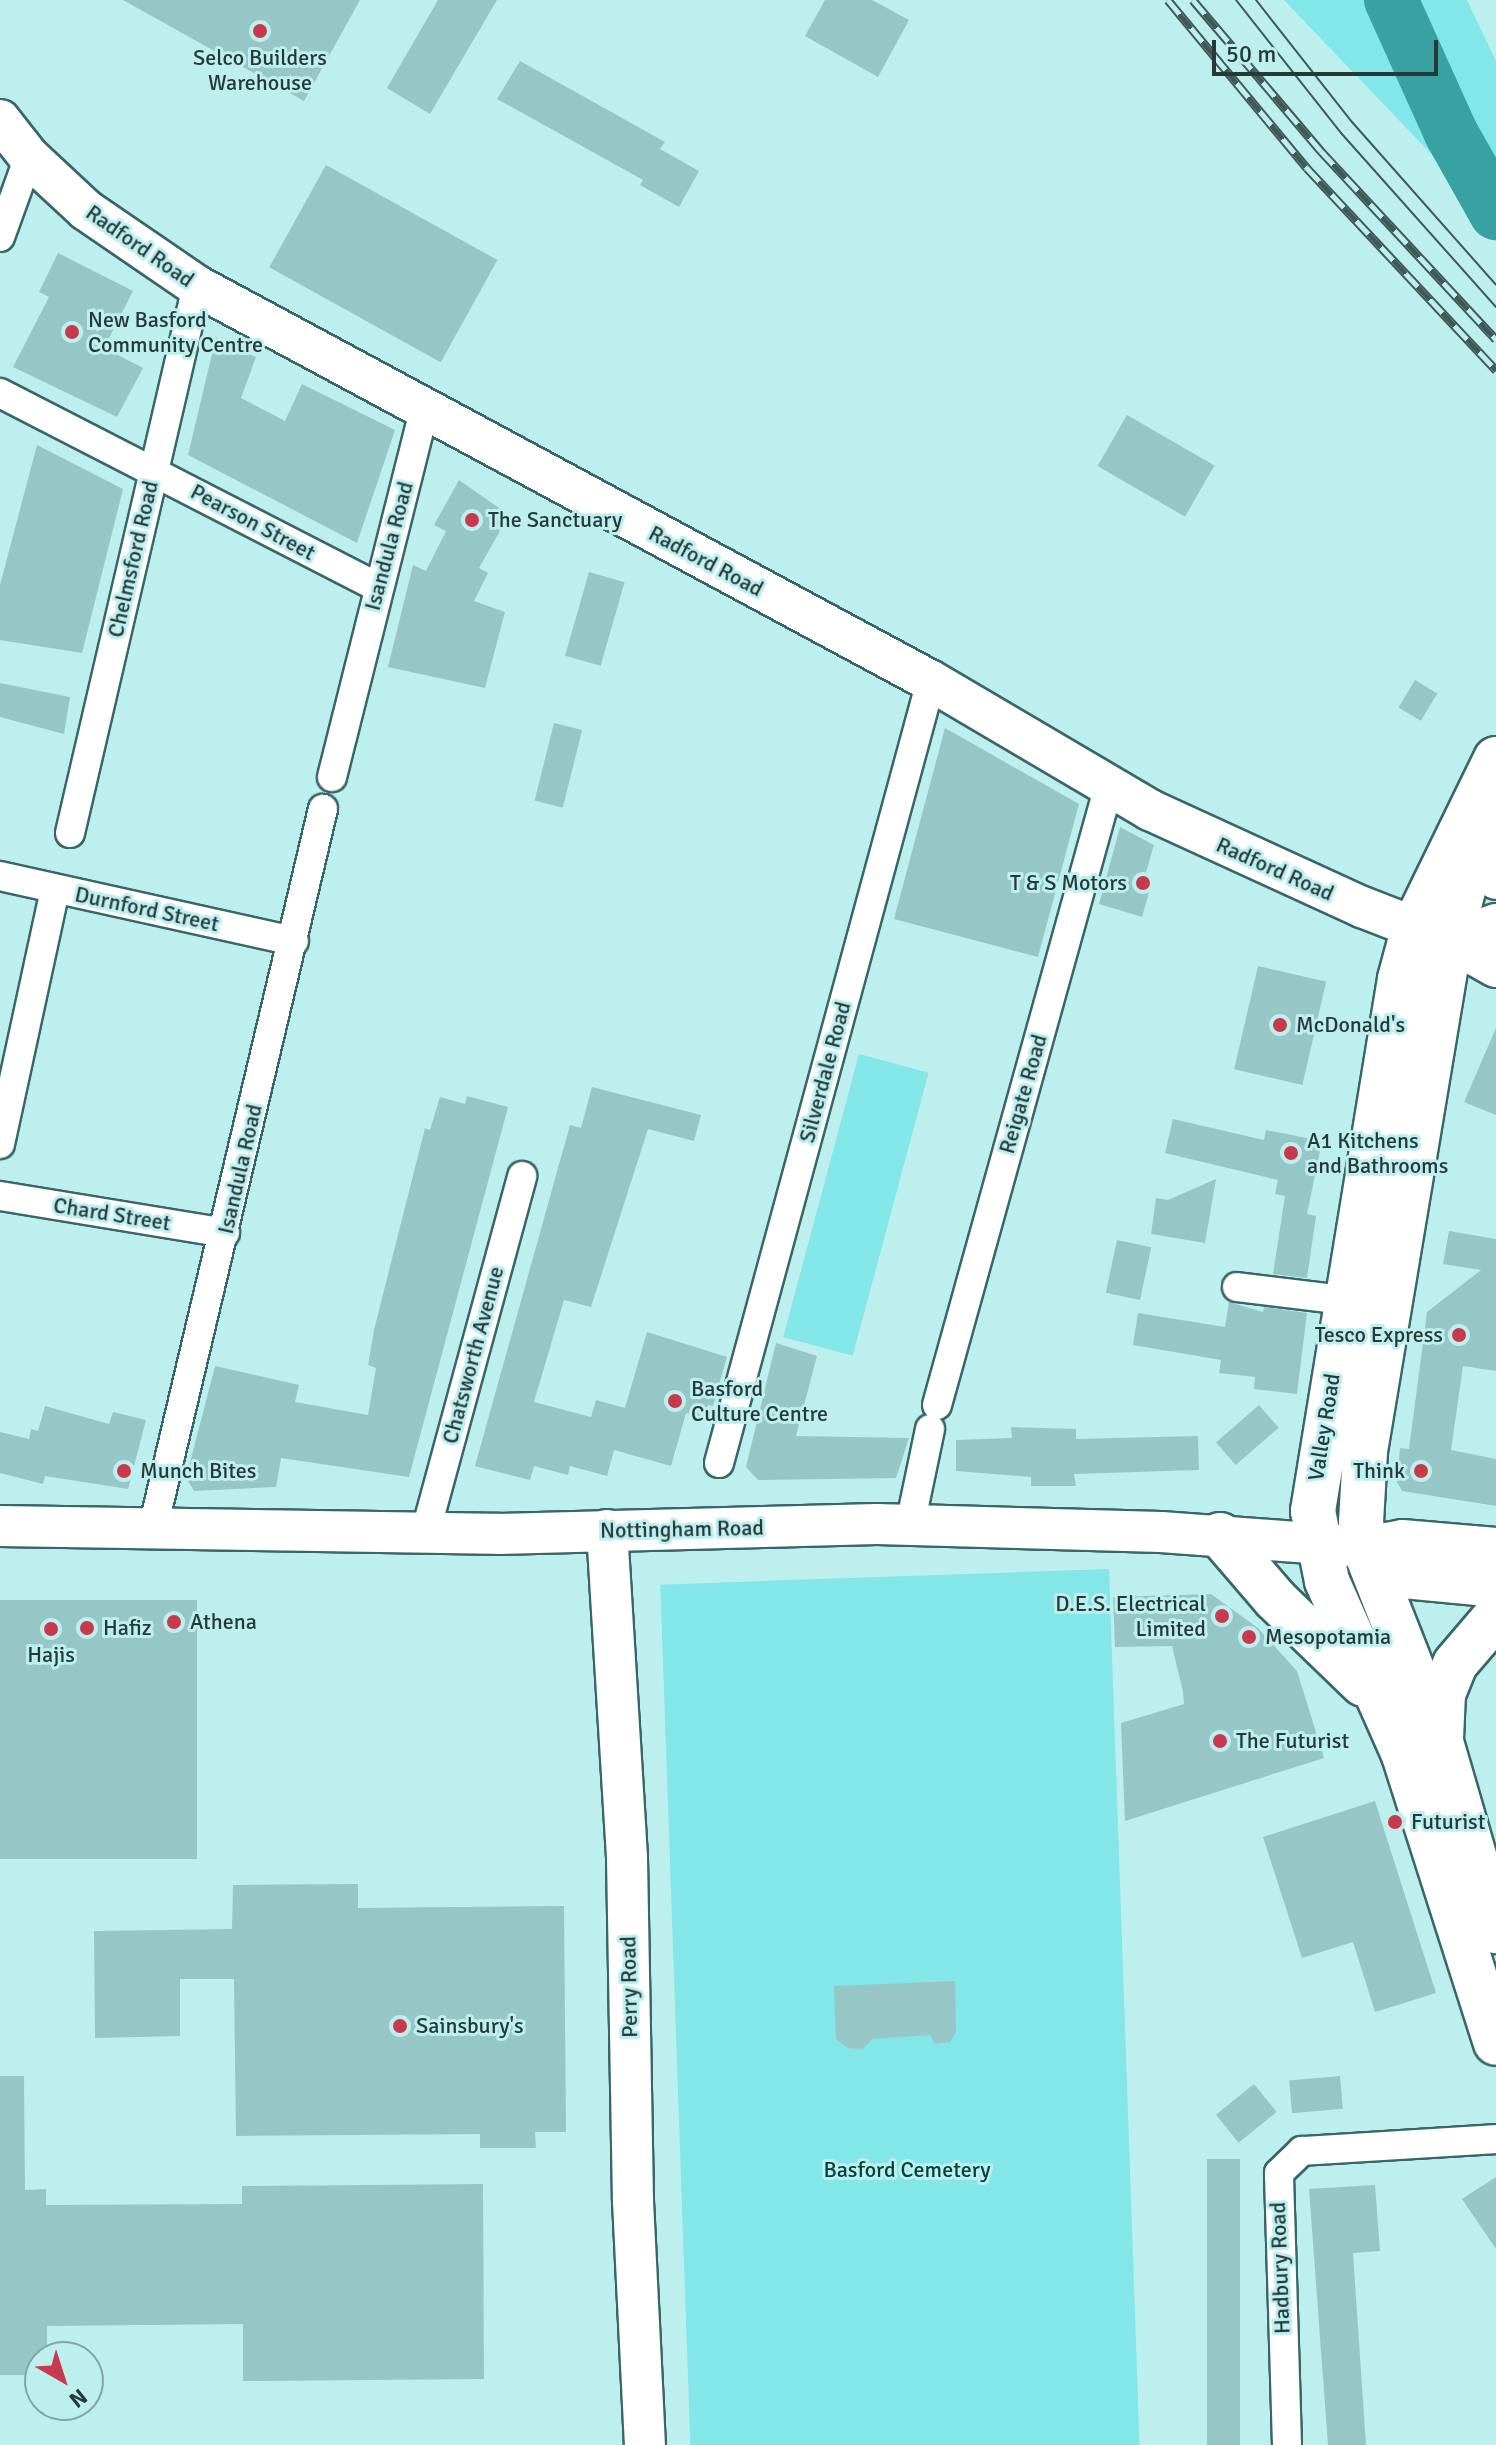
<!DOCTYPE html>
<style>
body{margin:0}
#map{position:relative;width:1496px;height:2445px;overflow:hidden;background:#beefef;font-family:Signika,sans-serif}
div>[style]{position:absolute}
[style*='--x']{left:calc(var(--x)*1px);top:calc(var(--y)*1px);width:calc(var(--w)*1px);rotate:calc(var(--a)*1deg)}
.green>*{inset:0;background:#83e6e7;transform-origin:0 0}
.river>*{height:54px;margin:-27px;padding:0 27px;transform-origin:27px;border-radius:27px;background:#38a1a2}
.building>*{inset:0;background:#97c6c6;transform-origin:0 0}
.roads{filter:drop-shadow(2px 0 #396667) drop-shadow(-2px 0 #396667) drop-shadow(0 2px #396667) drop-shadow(0 -2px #396667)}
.street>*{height:28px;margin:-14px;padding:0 14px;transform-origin:14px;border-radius:14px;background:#fff}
.secondary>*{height:40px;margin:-20px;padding:0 20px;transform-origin:20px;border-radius:20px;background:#fff}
.highway>*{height:44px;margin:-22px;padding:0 22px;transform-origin:22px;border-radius:22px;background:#fff}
.tram>*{height:2px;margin:-1px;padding:0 1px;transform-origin:1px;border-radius:1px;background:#405858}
.rail>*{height:9px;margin-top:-4.5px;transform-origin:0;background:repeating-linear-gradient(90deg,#beefef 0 18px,#405858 0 36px);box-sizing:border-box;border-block:2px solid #405858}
.dots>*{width:22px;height:22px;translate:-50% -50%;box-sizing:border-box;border:4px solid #beefef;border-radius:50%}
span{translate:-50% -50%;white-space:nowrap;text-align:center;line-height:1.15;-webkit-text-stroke:6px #beefef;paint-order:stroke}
.poi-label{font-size:22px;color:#263939}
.left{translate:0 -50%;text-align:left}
.right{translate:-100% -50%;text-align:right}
.street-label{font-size:22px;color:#263939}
.park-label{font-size:22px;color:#004142}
.north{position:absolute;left:24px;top:2341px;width:80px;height:80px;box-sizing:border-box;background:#beefef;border:2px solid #81a6a6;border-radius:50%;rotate:141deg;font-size:22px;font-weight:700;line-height:32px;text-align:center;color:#263939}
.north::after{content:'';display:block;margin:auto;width:28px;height:36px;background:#c9394e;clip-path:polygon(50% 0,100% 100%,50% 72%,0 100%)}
.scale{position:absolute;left:1212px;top:40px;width:226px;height:36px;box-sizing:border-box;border:4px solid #263939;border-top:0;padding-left:10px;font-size:24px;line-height:28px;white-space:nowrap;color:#263939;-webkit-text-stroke:6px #beefef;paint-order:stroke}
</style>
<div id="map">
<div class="green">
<i style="clip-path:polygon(1284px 0,1365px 0,1456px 180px)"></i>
<i style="clip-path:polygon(1415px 0,1467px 0,1496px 61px,1496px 168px)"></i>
<i style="left:859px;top:1054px;width:72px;height:293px;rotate:15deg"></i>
<i style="left:1109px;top:1569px;width:877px;height:449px;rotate:88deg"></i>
</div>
<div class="river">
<i style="--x:1391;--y:0;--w:146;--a:65.7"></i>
<i style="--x:1451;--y:133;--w:92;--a:60.6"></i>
</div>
<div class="building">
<i style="clip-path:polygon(123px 0,360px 0,304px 101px)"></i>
<i style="clip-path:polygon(438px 0,497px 0,430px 114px,387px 88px)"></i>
<i style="clip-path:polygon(825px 0,872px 0,909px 20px,878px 77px,805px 36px)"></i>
<i style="clip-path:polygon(520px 61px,665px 142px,660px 149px,699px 171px,679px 207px,640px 185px,643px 180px,497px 99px)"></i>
<i style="left:326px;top:165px;width:196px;height:117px;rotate:29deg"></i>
<i style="clip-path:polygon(58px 253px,133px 291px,104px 348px,143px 368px,117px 417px,13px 367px,49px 297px,39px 292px)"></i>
<i style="clip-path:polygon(216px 337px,256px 357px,241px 398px,285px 421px,302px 384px,395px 430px,357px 543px,188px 455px)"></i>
<i style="left:1127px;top:415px;width:101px;height:59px;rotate:30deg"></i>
<i style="clip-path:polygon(37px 445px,123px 489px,82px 653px,0 640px,0 585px)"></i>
<i style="clip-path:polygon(459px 480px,509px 515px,479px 568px,488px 573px,474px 601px,505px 612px,485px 688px,388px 667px,413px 565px,426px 571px,446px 531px,434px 525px)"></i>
<i style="left:589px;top:572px;width:37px;height:87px;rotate:16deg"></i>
<i style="left:1415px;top:680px;width:26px;height:32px;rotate:31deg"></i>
<i style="clip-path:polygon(0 683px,70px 697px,64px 734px,0 717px)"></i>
<i style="left:554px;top:723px;width:29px;height:80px;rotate:14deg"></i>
<i style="clip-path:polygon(945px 728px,1079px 804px,1038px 957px,894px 919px)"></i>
<i style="clip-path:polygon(1120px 827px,1154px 845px,1142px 886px,1150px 889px,1142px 917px,1099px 904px)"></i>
<i style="left:1258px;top:966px;width:70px;height:106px;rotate:13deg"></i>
<i style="clip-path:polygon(1496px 1028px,1496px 1115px,1464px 1102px)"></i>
<i style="clip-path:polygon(592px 1087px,701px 1115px,694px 1141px,648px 1129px,591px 1307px,564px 1300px,534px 1402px,591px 1417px,596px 1400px,625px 1408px,647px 1332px,727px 1357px,713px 1406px,708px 1405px,704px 1418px,686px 1413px,671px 1466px,614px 1450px,607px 1476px,570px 1466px,568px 1475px,534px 1466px,530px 1480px,475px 1466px,570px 1125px,581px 1128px)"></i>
<i style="clip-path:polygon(467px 1096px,508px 1107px,409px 1477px,281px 1458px,276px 1487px,194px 1491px,186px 1478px,215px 1366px,299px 1385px,295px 1402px,368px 1415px,376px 1368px,368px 1365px,374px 1330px,425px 1128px,430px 1130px,440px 1097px,465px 1104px)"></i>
<i style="clip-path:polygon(1173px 1119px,1264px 1140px,1266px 1130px,1322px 1141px,1307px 1214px,1316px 1216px,1307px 1278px,1273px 1274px,1285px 1196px,1275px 1194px,1278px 1180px,1165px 1153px)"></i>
<i style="clip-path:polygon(1216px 1179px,1205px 1243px,1151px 1234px,1156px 1198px,1168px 1200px)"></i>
<i style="clip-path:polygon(1449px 1231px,1496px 1239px,1496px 1371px,1463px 1366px,1451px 1450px,1496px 1459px,1496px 1506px,1402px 1491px,1397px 1482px,1400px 1448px,1409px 1449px,1427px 1312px,1481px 1270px,1443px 1264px)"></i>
<i style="left:1117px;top:1240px;width:35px;height:54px;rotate:12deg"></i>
<i style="clip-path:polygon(1229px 1302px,1263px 1312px,1264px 1307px,1307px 1313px,1297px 1394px,1254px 1389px,1255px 1377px,1219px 1373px,1221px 1360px,1133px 1345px,1138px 1313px,1225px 1327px)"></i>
<i style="clip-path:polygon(776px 1343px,817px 1356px,796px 1436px,909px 1438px,896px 1478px,758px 1480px,746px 1467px)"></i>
<i style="left:1259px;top:1405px;width:30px;height:57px;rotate:49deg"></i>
<i style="clip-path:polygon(45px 1406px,109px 1424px,113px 1412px,146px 1420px,128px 1489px,45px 1476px,43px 1484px,0 1473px,0 1432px,29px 1439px,31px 1429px,38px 1431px)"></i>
<i style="clip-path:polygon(1011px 1427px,1076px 1429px,1076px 1439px,1198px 1436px,1199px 1470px,1074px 1474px,1076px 1486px,1031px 1486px,1031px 1477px,956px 1471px,956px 1440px,1012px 1438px)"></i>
<i style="clip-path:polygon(1211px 1594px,1258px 1628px,1297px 1671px,1324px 1758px,1125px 1821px,1121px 1723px,1184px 1704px,1183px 1692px,1172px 1646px,1115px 1647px,1113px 1597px)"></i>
<i style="left:0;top:1600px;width:197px;height:259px"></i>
<i style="clip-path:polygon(1375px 1801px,1436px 1993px,1375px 2012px,1353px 1942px,1302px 1958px,1263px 1837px)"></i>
<i style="clip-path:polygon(358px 1884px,358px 1908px,564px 1906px,566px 2132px,535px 2132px,536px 2148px,480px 2148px,480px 2134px,236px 2136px,234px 1979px,180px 1979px,180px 2036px,95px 2038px,94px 1931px,232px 1929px,233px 1885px)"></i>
<i style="clip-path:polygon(955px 1981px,956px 2032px,950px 2042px,935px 2044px,930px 2035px,872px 2039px,863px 2049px,848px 2048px,836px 2039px,834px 1986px)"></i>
<i style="clip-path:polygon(0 2076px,24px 2076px,25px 2190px,46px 2189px,46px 2205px,242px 2204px,242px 2186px,483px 2184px,484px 2379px,243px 2381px,243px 2324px,47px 2326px,47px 2357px,40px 2357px,40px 2375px,0 2375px)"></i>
<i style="left:1340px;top:2076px;width:33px;height:51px;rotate:85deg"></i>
<i style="left:1254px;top:2084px;width:36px;height:49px;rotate:51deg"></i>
<i style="left:1207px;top:2159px;width:33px;height:286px"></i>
<i style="clip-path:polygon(1496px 2177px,1496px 2249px,1462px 2199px)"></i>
<i style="clip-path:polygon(1375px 2185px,1380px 2251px,1353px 2253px,1366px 2445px,1328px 2445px,1309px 2189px)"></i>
</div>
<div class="roads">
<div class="street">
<i style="--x:0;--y:237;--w:85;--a:-70.1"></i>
<i style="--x:0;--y:393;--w:424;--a:27.2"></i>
<i style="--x:332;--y:777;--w:378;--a:-75.9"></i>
<i style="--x:70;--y:833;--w:562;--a:-76.93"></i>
<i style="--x:0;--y:876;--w:301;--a:12.5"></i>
<i style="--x:0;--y:1144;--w:260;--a:-77.8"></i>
<i style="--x:0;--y:1196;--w:228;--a:9.3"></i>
<i style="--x:1237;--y:1287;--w:109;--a:6.9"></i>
<i style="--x:937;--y:1405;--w:647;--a:-74.48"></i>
<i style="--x:719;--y:1463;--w:810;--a:-74.83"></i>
<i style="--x:910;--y:1525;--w:98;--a:-78.2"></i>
<i style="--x:153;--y:1528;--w:739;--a:-76.7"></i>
<i style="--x:425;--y:1534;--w:371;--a:-74.8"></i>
<i style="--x:1287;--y:2445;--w:272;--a:-91.7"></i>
<i style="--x:1279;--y:2173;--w:32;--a:-44"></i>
<i style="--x:1302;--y:2151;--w:194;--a:-3.5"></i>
</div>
<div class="secondary">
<i style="--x:0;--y:120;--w:47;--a:51.9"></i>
<i style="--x:29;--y:157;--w:78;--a:42.9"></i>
<i style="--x:86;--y:210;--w:135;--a:34.4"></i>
<i style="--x:197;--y:286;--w:834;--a:28.29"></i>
<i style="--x:931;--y:681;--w:254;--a:30.5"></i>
<i style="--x:1150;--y:810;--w:233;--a:24.6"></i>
<i style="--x:1362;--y:907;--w:94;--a:21.1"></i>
<i style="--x:1450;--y:941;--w:53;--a:29.5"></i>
<i style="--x:1480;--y:818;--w:49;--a:80.5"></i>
<i style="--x:1488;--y:866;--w:15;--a:58"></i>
<i style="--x:1450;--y:941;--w:49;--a:-20.3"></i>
<i style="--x:0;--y:1526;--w:499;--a:0.9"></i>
<i style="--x:499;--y:1534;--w:378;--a:-1.5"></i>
<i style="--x:877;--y:1524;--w:284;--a:1.6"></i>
<i style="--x:1161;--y:1532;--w:204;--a:4.2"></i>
<i style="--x:1364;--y:1547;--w:39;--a:-10"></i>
<i style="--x:1402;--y:1540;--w:94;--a:4.9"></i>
<i style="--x:607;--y:1530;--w:329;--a:86.5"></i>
<i style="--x:627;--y:1858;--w:343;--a:89"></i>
<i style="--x:633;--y:2201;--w:244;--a:87.2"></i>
<i style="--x:1364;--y:1547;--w:42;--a:46"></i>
<i style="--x:1393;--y:1577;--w:103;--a:5.5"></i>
</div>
<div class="highway">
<i style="--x:1496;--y:759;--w:187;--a:116"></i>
<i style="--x:1414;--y:927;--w:54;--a:105.1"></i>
<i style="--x:1400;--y:979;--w:539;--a:99.29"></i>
<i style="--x:1313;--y:1511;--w:71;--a:78.7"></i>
<i style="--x:1327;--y:1581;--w:190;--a:66.1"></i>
<i style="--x:1404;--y:1755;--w:302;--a:72.3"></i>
<i style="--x:1474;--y:848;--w:96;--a:104.5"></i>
<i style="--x:1450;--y:941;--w:517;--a:99.46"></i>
<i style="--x:1365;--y:1451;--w:71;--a:93.2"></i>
<i style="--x:1361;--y:1522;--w:25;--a:83"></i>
<i style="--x:1364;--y:1547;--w:210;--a:68.5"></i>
<i style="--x:1441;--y:1742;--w:197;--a:73.8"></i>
<i style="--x:1220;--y:1535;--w:84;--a:49.3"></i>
<i style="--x:1275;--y:1599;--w:122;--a:44"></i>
<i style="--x:1441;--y:1739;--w:45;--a:-87.5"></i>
<i style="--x:1443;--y:1694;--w:32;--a:-68"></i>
<i style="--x:1455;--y:1664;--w:63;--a:-49.5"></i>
</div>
</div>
<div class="tram">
<i style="--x:1236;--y:0;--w:169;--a:51.7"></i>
<i style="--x:1341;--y:133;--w:233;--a:48.3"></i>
<i style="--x:1256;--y:0;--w:155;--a:51.8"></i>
<i style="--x:1352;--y:122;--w:217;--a:48.5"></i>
</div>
<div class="rail">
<i style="--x:1168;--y:0;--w:218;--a:50.4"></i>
<i style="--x:1307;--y:168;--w:277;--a:46.9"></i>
<i style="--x:1193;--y:0;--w:198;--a:49.7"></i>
<i style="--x:1321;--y:151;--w:257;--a:47.1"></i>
</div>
<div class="dots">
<i style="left:260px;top:31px;background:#c9394e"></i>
<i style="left:72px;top:332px;background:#c9394e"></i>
<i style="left:472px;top:520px;background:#c9394e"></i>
<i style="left:1143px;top:883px;background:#c9394e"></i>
<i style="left:1280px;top:1025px;background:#c9394e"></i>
<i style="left:1291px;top:1153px;background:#c9394e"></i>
<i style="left:1459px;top:1335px;background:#c9394e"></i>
<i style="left:675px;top:1401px;background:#c9394e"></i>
<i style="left:124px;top:1471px;background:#c9394e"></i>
<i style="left:1421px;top:1471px;background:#c9394e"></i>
<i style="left:1222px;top:1616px;background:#c9394e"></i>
<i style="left:174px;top:1622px;background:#c9394e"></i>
<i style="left:87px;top:1628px;background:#c9394e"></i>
<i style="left:51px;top:1629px;background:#c9394e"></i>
<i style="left:1249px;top:1637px;background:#c9394e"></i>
<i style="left:1220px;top:1741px;background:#c9394e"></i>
<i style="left:1395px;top:1822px;background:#c9394e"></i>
<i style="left:400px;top:2026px;background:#c9394e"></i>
</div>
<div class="poi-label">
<span style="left:260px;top:70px">Selco Builders<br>Warehouse</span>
<span class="left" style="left:88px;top:332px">New Basford<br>Community Centre</span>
<span class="left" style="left:488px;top:520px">The Sanctuary</span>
<span class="right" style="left:1127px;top:883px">T &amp; S Motors</span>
<span class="left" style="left:1296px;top:1025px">McDonald's</span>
<span class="left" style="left:1307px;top:1153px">A1 Kitchens<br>and Bathrooms</span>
<span class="right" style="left:1443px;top:1335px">Tesco Express</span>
<span class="left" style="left:691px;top:1401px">Basford<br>Culture Centre</span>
<span class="left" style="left:140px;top:1471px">Munch Bites</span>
<span class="right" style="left:1405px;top:1471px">Think</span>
<span class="right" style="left:1206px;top:1616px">D.E.S. Electrical<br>Limited</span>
<span class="left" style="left:190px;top:1622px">Athena</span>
<span class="left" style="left:103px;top:1628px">Hafiz</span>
<span class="left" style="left:1265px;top:1637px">Mesopotamia</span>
<span style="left:51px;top:1655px">Hajis</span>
<span class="left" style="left:1236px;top:1741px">The Futurist</span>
<span class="left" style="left:1411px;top:1822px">Futurist</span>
<span class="left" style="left:416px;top:2026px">Sainsbury's</span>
</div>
<div class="street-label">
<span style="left:140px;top:246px;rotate:35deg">Radford Road</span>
<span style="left:253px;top:522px;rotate:28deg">Pearson Street</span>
<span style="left:389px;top:546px;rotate:-75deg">Isandula Road</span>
<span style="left:133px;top:559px;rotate:-77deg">Chelmsford Road</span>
<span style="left:706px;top:561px;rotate:28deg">Radford Road</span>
<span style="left:1275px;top:869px;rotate:24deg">Radford Road</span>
<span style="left:147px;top:909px;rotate:12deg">Durnford Street</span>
<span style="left:825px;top:1072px;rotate:-75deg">Silverdale Road</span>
<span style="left:1023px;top:1094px;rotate:-74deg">Reigate Road</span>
<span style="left:240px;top:1169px;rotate:-77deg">Isandula Road</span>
<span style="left:112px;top:1214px;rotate:9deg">Chard Street</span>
<span style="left:473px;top:1355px;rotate:-75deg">Chatsworth Avenue</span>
<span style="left:1324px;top:1427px;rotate:-81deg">Valley Road</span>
<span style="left:682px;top:1529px;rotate:-1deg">Nottingham Road</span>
<span style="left:629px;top:1987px;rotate:-91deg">Perry Road</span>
<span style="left:1280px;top:2268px;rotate:-92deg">Hadbury Road</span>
</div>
<div class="park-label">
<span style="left:907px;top:2170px">Basford Cemetery</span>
</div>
<div class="north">N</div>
<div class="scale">50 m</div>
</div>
